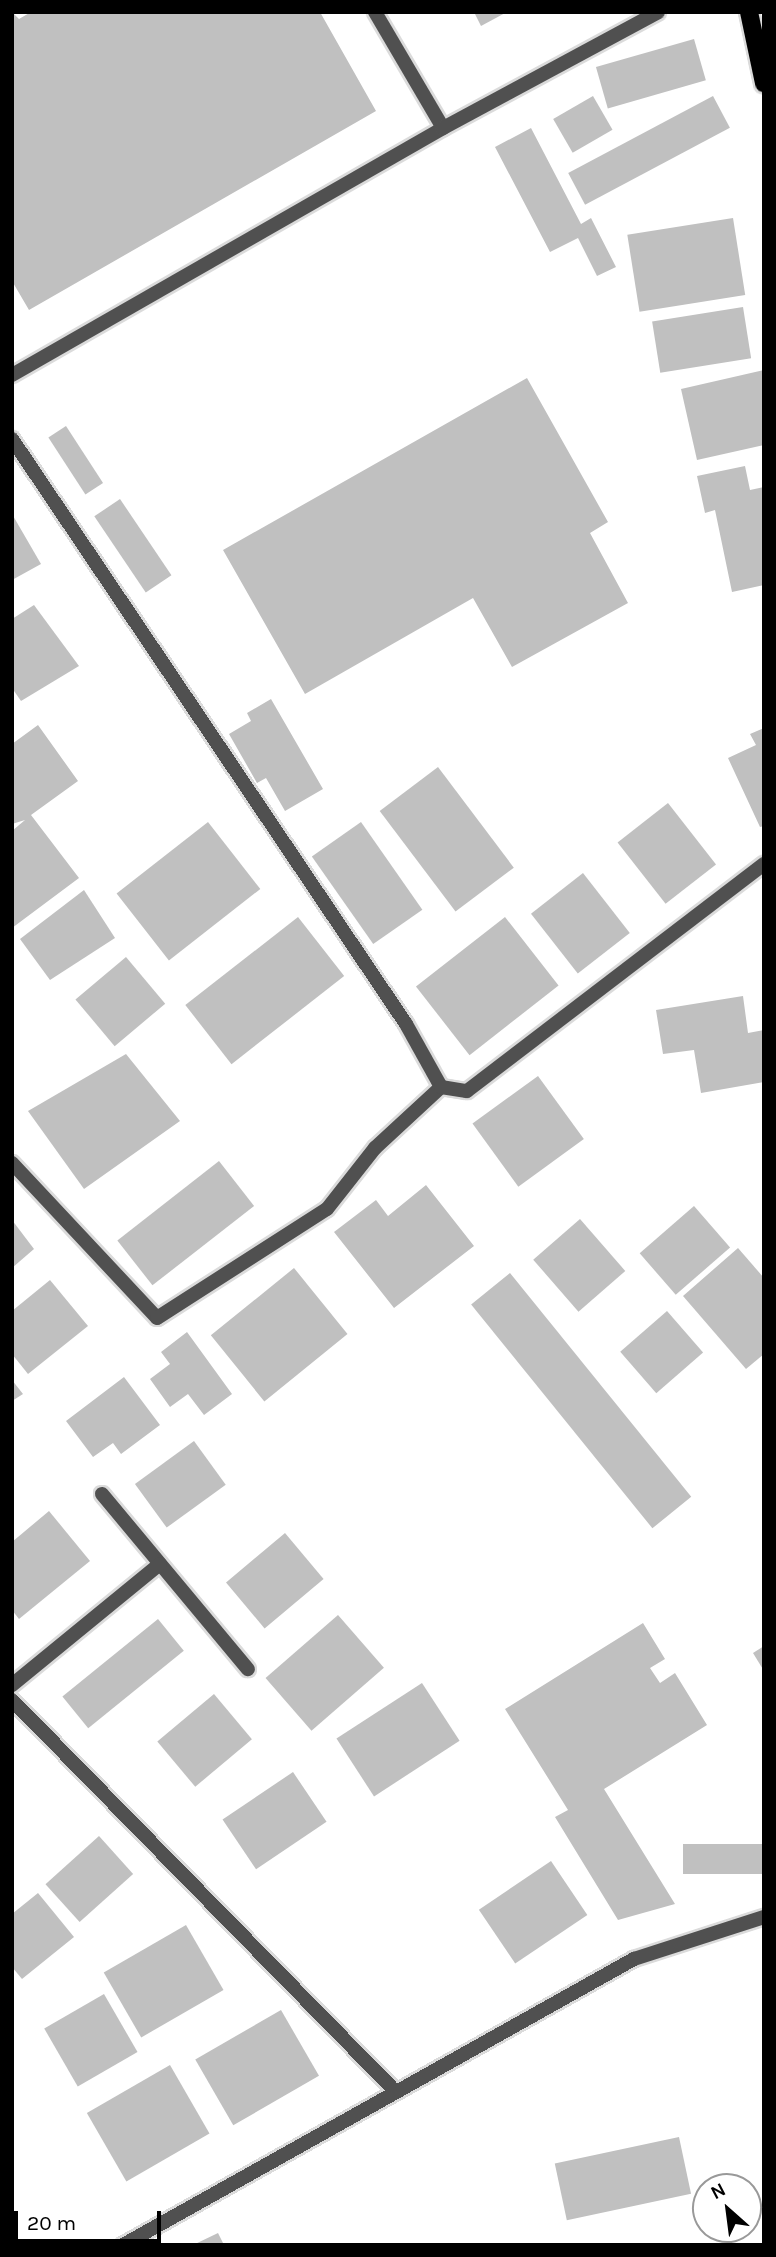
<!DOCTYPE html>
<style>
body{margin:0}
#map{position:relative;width:776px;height:2257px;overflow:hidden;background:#fff;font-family:Karla,sans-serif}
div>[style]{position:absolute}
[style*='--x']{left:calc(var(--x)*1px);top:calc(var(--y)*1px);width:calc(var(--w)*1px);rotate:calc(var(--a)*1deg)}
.building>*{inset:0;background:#c0c0c0;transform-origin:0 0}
.roads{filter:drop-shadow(2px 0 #dbdbdb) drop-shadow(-2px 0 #dbdbdb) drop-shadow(0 2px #dbdbdb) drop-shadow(0 -2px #dbdbdb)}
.minor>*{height:14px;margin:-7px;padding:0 7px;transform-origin:7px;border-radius:7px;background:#505050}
.tertiary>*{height:14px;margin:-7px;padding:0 7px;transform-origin:7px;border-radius:7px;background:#505050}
.primary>*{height:18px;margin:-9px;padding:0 9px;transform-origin:9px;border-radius:9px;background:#000}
span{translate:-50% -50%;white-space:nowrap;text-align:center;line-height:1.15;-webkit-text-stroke:6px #fff;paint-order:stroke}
.frame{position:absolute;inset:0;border:14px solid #000;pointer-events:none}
.north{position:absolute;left:692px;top:2173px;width:70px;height:70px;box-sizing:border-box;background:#fff;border:2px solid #999;border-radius:50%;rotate:332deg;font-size:19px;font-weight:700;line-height:28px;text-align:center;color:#000}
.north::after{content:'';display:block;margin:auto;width:24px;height:32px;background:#000;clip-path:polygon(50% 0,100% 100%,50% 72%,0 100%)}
.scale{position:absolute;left:14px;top:2211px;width:147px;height:32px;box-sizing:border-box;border:4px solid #000;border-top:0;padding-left:9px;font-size:21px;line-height:24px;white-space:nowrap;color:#000;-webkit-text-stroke:5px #fff;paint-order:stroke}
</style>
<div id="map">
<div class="building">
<i style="clip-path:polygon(12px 12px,19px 19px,31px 12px,320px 12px,376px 111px,29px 310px,12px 281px)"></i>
<i style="clip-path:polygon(474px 12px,507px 12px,481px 26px)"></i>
<i style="left:694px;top:39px;width:43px;height:102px;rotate:74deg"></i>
<i style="left:593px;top:96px;width:39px;height:46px;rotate:60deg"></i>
<i style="left:713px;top:96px;width:36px;height:164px;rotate:62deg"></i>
<i style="clip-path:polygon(531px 128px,581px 224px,591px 218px,616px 267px,597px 276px,578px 238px,550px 252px,495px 147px)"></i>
<i style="left:733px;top:218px;width:78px;height:107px;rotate:81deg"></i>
<i style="left:743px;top:307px;width:52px;height:92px;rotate:81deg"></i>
<i style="clip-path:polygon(764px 370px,764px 445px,697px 460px,681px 389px)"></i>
<i style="clip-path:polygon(527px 378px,608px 522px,590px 533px,628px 603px,512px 667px,473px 598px,305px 694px,223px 550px)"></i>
<i style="left:66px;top:426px;width:68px;height:21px;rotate:57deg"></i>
<i style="clip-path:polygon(745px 466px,750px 490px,764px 487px,764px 585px,732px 592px,715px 510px,705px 513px,697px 476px)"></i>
<i style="left:120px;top:499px;width:92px;height:31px;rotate:56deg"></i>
<i style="clip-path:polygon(12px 514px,41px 564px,12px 580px)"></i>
<i style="clip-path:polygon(34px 605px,79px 666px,21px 701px,12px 688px,12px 619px)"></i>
<i style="clip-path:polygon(271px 699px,323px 789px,285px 811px,266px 778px,257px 783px,229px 734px,251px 721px,247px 713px)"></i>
<i style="clip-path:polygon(38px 725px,78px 781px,31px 815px,79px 878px,12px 928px,12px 831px,25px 820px,12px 824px,12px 744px)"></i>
<i style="clip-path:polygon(764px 728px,764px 826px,760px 827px,728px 758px,756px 745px,750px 734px)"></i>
<i style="left:438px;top:767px;width:126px;height:73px;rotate:53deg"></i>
<i style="left:668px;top:803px;width:78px;height:64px;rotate:52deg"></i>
<i style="left:208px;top:822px;width:85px;height:116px;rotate:52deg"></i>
<i style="left:361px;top:822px;width:107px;height:60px;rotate:55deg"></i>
<i style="left:583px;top:873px;width:76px;height:66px;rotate:52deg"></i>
<i style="clip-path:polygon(84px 890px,115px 938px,50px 980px,20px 939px)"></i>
<i style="left:298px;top:917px;width:75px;height:143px;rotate:52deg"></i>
<i style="left:505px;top:917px;width:87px;height:113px;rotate:52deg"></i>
<i style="left:126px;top:957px;width:61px;height:66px;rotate:50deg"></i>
<i style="clip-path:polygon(743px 996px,748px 1033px,764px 1030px,764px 1082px,701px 1093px,694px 1050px,663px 1054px,656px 1010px)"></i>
<i style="clip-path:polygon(126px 1054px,180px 1121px,84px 1189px,28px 1111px)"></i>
<i style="left:538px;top:1076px;width:78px;height:81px;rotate:54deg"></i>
<i style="left:219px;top:1161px;width:57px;height:129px;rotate:52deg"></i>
<i style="clip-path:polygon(426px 1185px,474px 1246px,394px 1308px,334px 1232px,376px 1200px,388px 1216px)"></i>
<i style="left:694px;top:1206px;width:55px;height:72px;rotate:49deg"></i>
<i style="left:580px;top:1219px;width:69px;height:62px;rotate:49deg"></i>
<i style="clip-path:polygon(12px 1220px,34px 1249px,12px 1268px)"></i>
<i style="clip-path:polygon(738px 1248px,764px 1278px,764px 1354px,746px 1369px,683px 1296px)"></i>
<i style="left:294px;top:1268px;width:85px;height:107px;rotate:51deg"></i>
<i style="left:510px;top:1273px;width:288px;height:50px;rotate:51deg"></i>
<i style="clip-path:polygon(50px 1280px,88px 1326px,28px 1374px,12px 1354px,12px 1311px)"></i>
<i style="left:667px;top:1311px;width:55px;height:62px;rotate:49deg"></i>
<i style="clip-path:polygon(187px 1332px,232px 1394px,204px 1415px,188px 1394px,170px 1407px,150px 1379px,170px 1364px,161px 1352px)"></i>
<i style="clip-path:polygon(124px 1377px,160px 1425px,121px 1454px,113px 1443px,93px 1457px,66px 1421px)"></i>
<i style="clip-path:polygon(12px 1380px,23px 1394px,12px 1401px)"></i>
<i style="left:194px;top:1441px;width:54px;height:73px;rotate:54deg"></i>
<i style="clip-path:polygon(49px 1511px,90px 1561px,19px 1619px,12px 1610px,12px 1542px)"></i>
<i style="left:285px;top:1533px;width:60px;height:77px;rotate:50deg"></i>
<i style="left:338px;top:1615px;width:70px;height:96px;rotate:49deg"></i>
<i style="left:158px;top:1619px;width:41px;height:123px;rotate:51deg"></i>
<i style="clip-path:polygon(643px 1623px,665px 1659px,650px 1668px,660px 1683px,675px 1673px,707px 1725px,604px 1789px,675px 1904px,618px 1920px,555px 1817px,568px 1810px,505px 1709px)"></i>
<i style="clip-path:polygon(764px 1646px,764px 1671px,753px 1653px)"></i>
<i style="left:422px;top:1683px;width:69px;height:102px;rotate:57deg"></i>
<i style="left:214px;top:1694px;width:59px;height:74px;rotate:50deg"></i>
<i style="left:293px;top:1772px;width:60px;height:85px;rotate:56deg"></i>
<i style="left:99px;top:1836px;width:51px;height:72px;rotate:48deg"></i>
<i style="left:764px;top:1844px;width:30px;height:81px;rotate:90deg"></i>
<i style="left:551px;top:1861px;width:65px;height:87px;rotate:56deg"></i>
<i style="clip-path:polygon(38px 1893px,74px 1937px,22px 1979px,12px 1967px,12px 1914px)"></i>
<i style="left:186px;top:1925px;width:75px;height:95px;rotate:60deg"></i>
<i style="left:104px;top:1994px;width:67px;height:69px;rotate:60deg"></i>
<i style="left:281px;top:2010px;width:76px;height:99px;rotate:60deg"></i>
<i style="left:170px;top:2065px;width:79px;height:96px;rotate:60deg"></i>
<i style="left:679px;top:2137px;width:58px;height:127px;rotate:78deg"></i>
<i style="clip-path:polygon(218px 2233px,224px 2245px,193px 2245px)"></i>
</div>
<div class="roads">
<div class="minor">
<i style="--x:375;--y:12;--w:134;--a:59.6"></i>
<i style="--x:12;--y:375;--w:497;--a:-29.8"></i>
<i style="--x:443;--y:128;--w:244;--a:-28.3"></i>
<i style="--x:12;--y:439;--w:705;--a:56.04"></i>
<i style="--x:406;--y:1024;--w:72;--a:60.9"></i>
<i style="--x:12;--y:1163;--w:212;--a:46.9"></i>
<i style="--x:157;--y:1318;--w:202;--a:-32.7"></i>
<i style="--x:327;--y:1209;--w:78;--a:-51.8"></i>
<i style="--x:375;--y:1148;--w:90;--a:-42.7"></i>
<i style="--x:441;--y:1087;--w:26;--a:9"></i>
<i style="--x:467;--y:1091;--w:374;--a:-37.4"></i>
<i style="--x:102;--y:1494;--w:228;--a:50.2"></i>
<i style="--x:12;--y:1685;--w:191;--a:-39.3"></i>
<i style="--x:12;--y:1700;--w:546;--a:45.59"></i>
</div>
<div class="tertiary">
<i style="--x:123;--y:2245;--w:586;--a:-29.24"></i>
<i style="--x:634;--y:1959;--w:137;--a:-17.9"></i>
</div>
<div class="primary">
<i style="--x:749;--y:12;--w:73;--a:78.1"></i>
</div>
</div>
<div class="frame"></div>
<div class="north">N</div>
<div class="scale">20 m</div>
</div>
